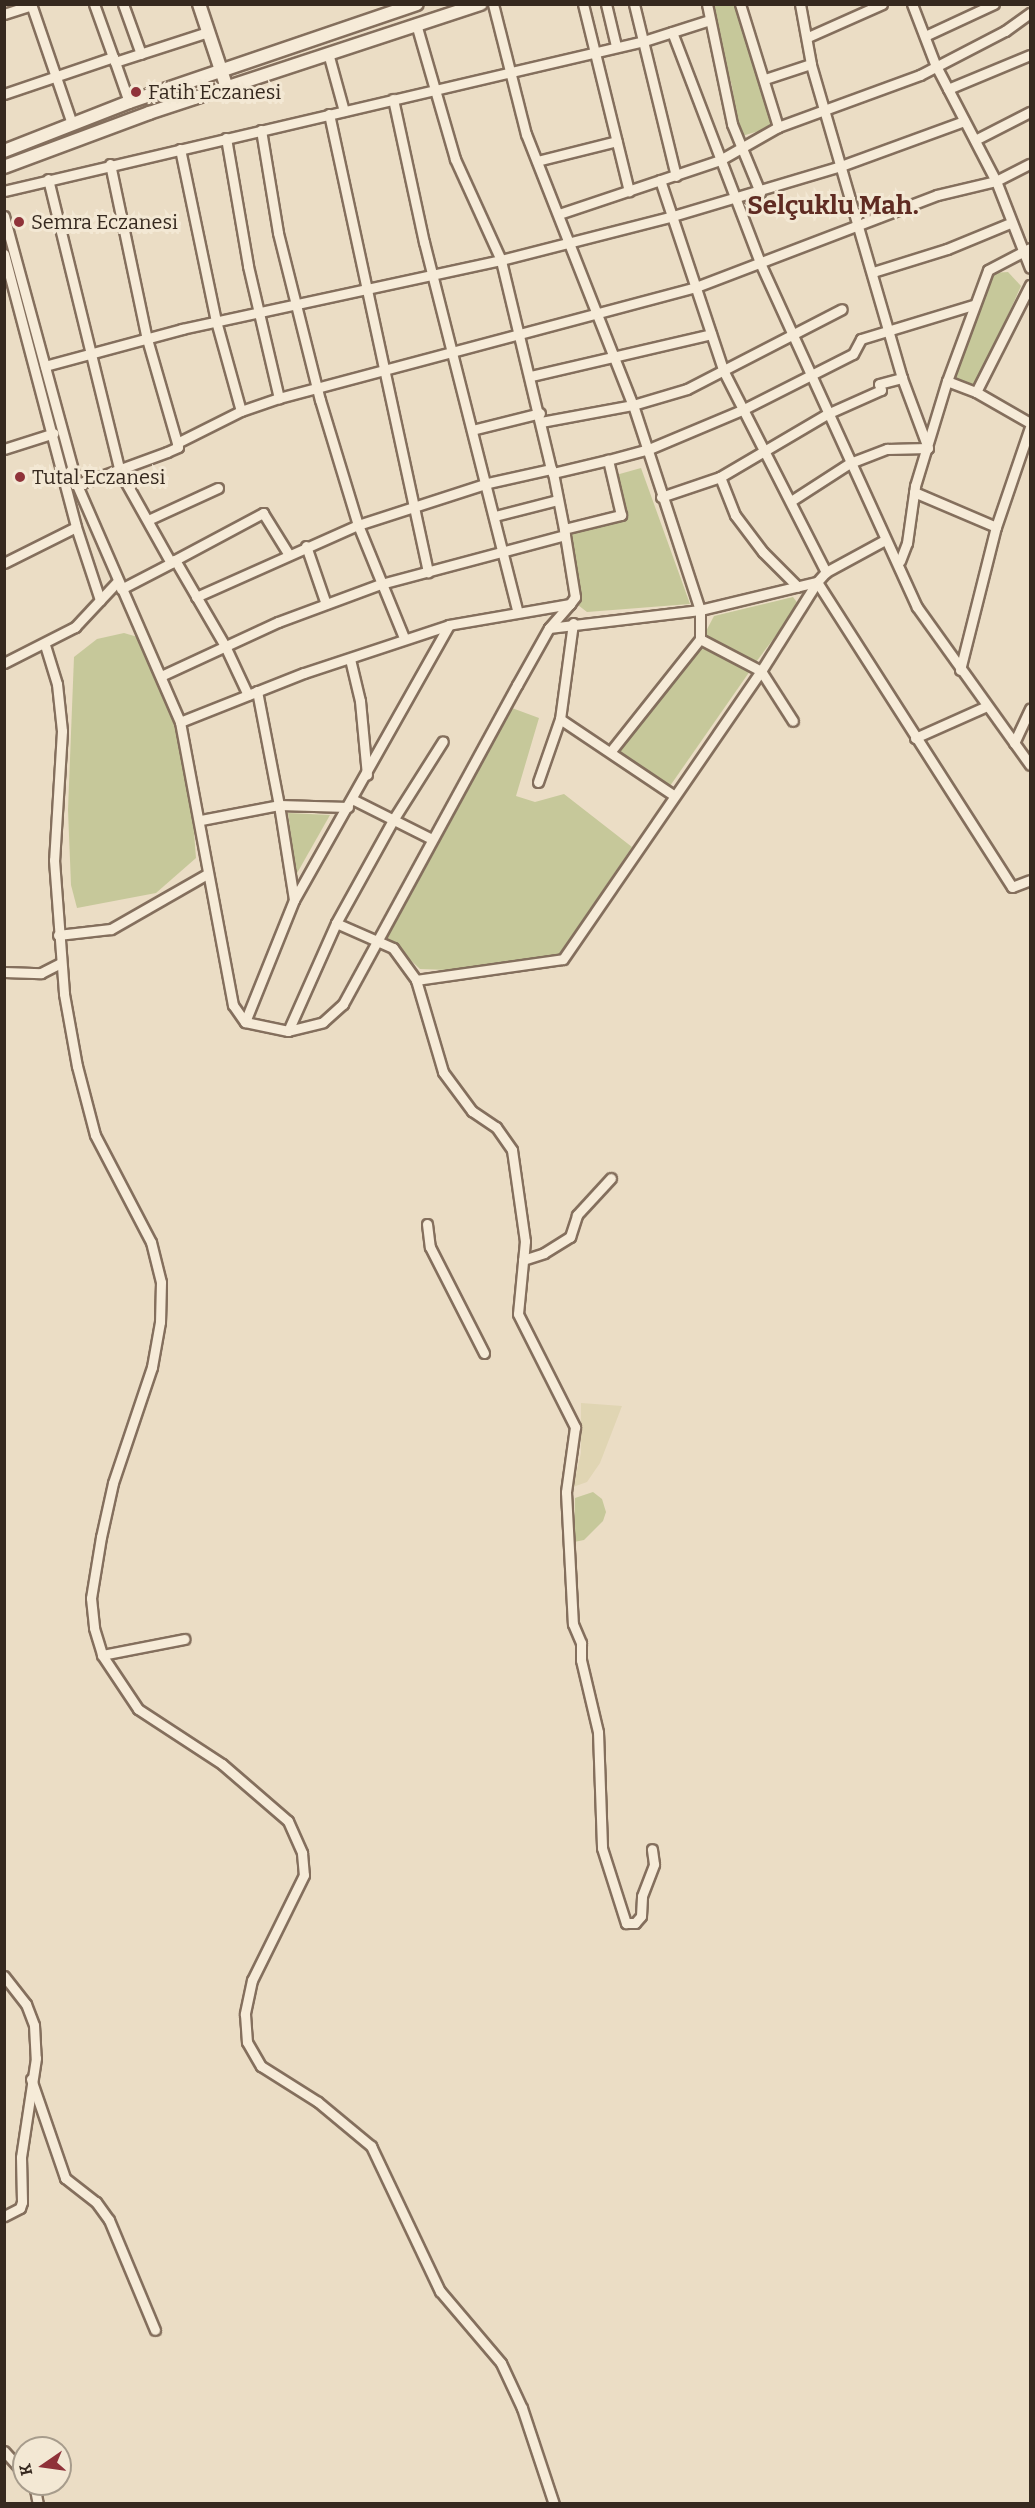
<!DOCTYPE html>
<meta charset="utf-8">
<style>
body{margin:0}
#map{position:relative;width:1035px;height:2508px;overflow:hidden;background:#ebddc5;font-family:Bitter,serif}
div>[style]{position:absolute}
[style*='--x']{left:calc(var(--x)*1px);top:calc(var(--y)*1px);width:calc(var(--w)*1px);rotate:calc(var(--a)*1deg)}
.farmland>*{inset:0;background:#e0d5b3}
.green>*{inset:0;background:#c6c89a}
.roads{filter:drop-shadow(2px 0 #846f5d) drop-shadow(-2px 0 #846f5d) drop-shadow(0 2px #846f5d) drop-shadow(0 -2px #846f5d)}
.street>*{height:9px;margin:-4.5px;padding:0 4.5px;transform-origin:4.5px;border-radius:4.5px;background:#f6ebd8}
.secondary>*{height:12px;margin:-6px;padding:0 6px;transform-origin:6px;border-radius:6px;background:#f6ebd8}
.dots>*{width:16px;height:16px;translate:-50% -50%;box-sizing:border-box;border:3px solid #f3e8d4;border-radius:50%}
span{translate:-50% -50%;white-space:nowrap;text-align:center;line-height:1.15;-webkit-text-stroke:6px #f3e8d4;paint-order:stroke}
.poi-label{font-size:20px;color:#36291f}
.left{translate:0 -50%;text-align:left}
.district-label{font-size:26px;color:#5f2b22;font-weight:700}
.frame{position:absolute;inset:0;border:6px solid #36291f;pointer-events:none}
.north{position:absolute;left:12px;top:2436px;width:60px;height:60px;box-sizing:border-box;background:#f3e8d4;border:2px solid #a79c8c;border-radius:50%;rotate:257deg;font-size:16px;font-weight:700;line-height:24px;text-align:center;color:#36291f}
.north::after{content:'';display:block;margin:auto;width:21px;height:27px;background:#8f3239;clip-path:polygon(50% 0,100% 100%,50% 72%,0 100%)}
</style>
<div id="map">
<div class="farmland">
<i style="clip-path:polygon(581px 1403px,622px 1406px,600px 1463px,587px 1482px,573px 1487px,581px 1453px)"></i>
</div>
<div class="green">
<i style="clip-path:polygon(710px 5px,735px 5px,751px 60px,766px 90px,773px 127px,742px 136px,737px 126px,732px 86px)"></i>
<i style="clip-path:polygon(1008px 272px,1021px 286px,975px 388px,953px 376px,992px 273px)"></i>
<i style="clip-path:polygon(641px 468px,690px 604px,587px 612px,578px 605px,569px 534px,626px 518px,616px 475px)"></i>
<i style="clip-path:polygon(793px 597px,799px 605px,756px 662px,704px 635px,714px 616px)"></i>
<i style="clip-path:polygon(124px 633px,141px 638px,175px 719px,192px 807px,196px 858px,156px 893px,77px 908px,71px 885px,68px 810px,74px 657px,97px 639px)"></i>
<i style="clip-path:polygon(700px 647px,750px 671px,670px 786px,616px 752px)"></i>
<i style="clip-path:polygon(512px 708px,539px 718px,516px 796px,535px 802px,564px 794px,632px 847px,558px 956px,449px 970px,420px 969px,385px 936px,489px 742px)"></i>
<i style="clip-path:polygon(288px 813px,330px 815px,296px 875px)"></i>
<i style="clip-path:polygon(593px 1492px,602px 1499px,606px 1512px,603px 1521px,584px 1540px,574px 1542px,575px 1498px)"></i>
</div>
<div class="roads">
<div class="street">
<i style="--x:31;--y:4;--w:127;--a:71.1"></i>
<i style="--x:94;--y:4;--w:56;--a:70.3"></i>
<i style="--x:123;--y:4;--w:53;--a:70.2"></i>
<i style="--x:493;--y:4;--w:134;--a:75.8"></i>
<i style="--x:526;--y:134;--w:291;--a:68.5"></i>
<i style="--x:633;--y:405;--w:216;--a:71.9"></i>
<i style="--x:700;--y:610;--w:29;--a:90"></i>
<i style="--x:700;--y:639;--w:144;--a:128.5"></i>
<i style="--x:583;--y:4;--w:193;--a:76.2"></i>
<i style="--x:606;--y:4;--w:43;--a:76.6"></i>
<i style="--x:634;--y:4;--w:177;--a:76.3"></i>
<i style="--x:707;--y:4;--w:123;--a:78.2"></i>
<i style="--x:732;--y:124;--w:74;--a:67.6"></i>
<i style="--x:740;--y:4;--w:129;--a:72.8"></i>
<i style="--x:912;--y:4;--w:64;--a:69"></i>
<i style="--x:935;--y:64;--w:132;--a:62.5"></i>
<i style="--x:996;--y:181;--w:93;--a:68.7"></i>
<i style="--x:4;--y:14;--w:28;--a:-18"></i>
<i style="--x:672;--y:32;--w:249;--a:69.1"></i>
<i style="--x:761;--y:265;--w:376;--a:65.5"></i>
<i style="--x:917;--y:607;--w:194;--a:54.4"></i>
<i style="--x:925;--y:36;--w:76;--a:-24.9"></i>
<i style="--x:808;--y:37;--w:81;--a:-24"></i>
<i style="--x:328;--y:53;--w:60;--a:74.6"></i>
<i style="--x:115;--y:62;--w:42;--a:70.7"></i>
<i style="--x:765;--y:79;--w:48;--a:-18.1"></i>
<i style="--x:948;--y:89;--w:89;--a:-22.5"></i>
<i style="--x:4;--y:94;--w:115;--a:-18.7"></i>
<i style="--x:113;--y:57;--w:5;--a:68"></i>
<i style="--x:115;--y:62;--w:98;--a:-17.9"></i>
<i style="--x:393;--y:99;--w:146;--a:77.8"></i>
<i style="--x:424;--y:242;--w:380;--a:75.8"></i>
<i style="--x:329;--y:114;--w:469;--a:77.8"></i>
<i style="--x:261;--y:130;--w:104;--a:80.6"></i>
<i style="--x:278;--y:233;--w:172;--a:75.9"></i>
<i style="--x:320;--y:400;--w:131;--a:73.1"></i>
<i style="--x:358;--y:525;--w:122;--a:67.8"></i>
<i style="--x:226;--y:138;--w:130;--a:80.2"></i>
<i style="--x:248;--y:266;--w:136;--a:76.8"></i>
<i style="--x:975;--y:140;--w:62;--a:-27"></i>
<i style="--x:180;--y:149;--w:176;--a:78.2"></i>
<i style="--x:216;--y:321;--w:93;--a:74.5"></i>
<i style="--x:537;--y:161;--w:82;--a:-14"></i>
<i style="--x:110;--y:164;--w:179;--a:78.1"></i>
<i style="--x:147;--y:339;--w:108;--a:73.9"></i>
<i style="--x:48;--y:179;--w:302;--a:76.2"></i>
<i style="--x:120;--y:472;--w:104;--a:60.7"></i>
<i style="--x:171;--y:563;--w:5;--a:-37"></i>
<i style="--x:175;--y:560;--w:99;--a:59.8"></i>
<i style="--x:225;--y:646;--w:54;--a:64.9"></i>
<i style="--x:660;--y:180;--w:202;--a:71.6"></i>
<i style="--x:724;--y:372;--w:225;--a:63"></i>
<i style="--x:4;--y:191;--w:657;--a:-13.19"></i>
<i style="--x:644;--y:41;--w:69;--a:-17.7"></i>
<i style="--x:559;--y:214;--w:170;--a:-18.5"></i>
<i style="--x:720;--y:160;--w:67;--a:-29.6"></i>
<i style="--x:778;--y:127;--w:151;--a:-20.1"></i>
<i style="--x:920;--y:75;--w:96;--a:-27.4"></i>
<i style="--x:1005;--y:31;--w:31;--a:-36"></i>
<i style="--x:4;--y:216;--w:279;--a:74.8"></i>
<i style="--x:77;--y:485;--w:258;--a:66.5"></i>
<i style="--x:180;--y:722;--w:288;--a:79.4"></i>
<i style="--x:233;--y:1005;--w:21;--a:55"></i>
<i style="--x:4;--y:254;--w:282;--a:75.2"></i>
<i style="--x:76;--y:527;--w:77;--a:71.8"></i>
<i style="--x:873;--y:272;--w:77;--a:-17.3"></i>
<i style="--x:947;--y:249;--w:68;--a:-22.4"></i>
<i style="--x:45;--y:366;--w:142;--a:-15.1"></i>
<i style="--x:182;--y:329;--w:326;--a:-12.2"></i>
<i style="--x:501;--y:260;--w:178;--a:-14.3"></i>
<i style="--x:673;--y:216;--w:175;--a:-16.6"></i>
<i style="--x:841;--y:166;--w:131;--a:-20.1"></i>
<i style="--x:531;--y:376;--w:185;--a:-13.1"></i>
<i style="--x:947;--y:381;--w:31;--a:21"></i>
<i style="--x:976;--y:392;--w:62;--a:29.9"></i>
<i style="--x:976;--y:392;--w:120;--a:-63.2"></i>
<i style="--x:541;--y:422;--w:94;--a:-10.5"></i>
<i style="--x:633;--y:405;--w:56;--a:-16.5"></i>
<i style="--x:687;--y:389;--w:174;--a:-27.3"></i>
<i style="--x:472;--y:430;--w:70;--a:-14"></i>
<i style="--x:4;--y:449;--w:52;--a:-17.7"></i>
<i style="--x:608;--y:460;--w:42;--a:-15"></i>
<i style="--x:649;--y:449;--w:101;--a:-22.8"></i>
<i style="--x:742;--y:410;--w:124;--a:-26.8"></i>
<i style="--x:853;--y:354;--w:17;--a:-62"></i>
<i style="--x:861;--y:339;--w:117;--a:-16.9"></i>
<i style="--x:553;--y:473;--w:57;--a:78.9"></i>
<i style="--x:720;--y:477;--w:41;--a:68.5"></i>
<i style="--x:735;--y:515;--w:46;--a:52.9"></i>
<i style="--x:763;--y:552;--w:49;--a:45"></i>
<i style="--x:77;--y:485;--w:96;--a:-20.1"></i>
<i style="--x:167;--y:452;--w:12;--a:-24"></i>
<i style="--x:178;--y:447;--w:4;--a:-104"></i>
<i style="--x:177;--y:443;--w:72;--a:-26.6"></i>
<i style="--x:241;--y:411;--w:40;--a:-18.9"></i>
<i style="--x:279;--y:398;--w:432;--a:-14.9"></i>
<i style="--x:696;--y:287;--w:258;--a:-20.9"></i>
<i style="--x:937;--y:195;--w:61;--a:-13.3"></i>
<i style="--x:996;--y:181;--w:38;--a:-27"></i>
<i style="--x:914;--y:492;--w:89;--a:23.1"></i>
<i style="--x:661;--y:497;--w:62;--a:-18.7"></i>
<i style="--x:720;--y:477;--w:124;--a:-30.5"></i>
<i style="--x:827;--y:414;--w:59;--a:-24"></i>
<i style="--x:881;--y:390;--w:6;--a:-108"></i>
<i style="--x:879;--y:384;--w:24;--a:-15"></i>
<i style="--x:791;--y:501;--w:70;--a:-32.8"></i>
<i style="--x:850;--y:463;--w:40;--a:-21"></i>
<i style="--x:887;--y:449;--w:41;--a:-1.4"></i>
<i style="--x:928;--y:448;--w:75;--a:-110.4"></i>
<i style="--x:902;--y:378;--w:327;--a:-106.2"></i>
<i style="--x:811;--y:64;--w:61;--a:-100.4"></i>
<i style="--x:495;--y:516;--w:65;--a:-14.3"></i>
<i style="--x:148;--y:520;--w:77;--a:-24.6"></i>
<i style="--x:565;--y:535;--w:63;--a:80.8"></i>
<i style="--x:575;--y:597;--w:9;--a:126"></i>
<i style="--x:306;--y:546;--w:61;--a:71"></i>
<i style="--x:175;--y:560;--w:100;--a:-28.1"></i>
<i style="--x:263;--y:513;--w:49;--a:58.2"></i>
<i style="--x:900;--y:561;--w:19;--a:-69"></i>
<i style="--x:907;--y:543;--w:58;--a:-82"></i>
<i style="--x:915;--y:486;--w:110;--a:-73.1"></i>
<i style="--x:947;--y:381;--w:118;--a:-69.7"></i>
<i style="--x:988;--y:270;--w:47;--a:-27.6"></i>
<i style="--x:4;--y:563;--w:80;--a:-26.6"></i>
<i style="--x:121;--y:589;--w:56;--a:-27.5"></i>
<i style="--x:196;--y:597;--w:177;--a:-24"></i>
<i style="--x:358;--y:525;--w:137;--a:-17.9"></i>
<i style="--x:488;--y:483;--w:65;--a:-12.5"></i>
<i style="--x:573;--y:623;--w:97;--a:97.7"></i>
<i style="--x:560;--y:719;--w:136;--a:33.9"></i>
<i style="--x:549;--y:628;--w:152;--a:-6.8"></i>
<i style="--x:700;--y:610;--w:120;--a:-13.5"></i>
<i style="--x:817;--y:582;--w:362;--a:57.4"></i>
<i style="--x:1012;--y:887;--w:19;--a:-21"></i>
<i style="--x:700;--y:639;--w:69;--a:27.7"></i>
<i style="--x:761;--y:671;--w:59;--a:57.4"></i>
<i style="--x:45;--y:645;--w:41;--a:72.9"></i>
<i style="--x:57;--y:684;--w:47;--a:83.9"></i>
<i style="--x:62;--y:731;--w:129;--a:93.5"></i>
<i style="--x:54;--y:860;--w:134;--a:85.7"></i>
<i style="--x:64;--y:994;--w:73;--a:79.8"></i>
<i style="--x:77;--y:1066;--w:71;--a:75.4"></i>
<i style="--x:95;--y:1135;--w:121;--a:62.4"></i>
<i style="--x:151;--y:1242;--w:41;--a:76"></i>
<i style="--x:161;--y:1282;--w:40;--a:91.4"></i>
<i style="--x:160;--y:1322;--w:46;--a:100.1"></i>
<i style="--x:152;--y:1367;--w:122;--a:108.6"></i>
<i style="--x:113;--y:1483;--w:55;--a:102.5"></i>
<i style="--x:101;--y:1537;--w:62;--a:99.3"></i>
<i style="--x:91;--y:1598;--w:30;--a:84"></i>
<i style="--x:94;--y:1628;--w:28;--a:73"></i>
<i style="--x:102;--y:1655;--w:65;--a:56.3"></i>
<i style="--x:138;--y:1709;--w:100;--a:33.2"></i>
<i style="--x:222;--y:1764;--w:87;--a:40.8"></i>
<i style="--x:288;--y:1821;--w:35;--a:66"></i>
<i style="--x:302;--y:1853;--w:22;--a:85"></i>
<i style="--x:304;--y:1875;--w:117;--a:116.3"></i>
<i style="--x:252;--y:1980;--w:35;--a:102"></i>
<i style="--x:245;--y:2014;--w:28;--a:86"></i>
<i style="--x:247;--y:2042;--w:28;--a:60"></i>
<i style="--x:261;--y:2066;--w:67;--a:32.3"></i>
<i style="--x:318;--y:2102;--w:69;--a:39.7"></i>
<i style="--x:371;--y:2146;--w:161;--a:64.6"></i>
<i style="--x:440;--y:2291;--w:94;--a:49.7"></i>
<i style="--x:501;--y:2363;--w:50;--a:65"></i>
<i style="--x:522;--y:2408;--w:101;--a:71.6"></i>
<i style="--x:350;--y:659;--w:43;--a:76.6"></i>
<i style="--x:360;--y:701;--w:74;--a:84.6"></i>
<i style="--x:4;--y:663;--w:80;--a:-26.9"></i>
<i style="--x:75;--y:627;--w:62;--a:-47"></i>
<i style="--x:960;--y:670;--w:147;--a:-75.9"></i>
<i style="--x:996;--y:527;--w:106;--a:-71.2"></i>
<i style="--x:161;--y:676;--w:129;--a:-24.8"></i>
<i style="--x:278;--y:622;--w:110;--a:-20.3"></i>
<i style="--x:381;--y:584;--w:190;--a:-14.9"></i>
<i style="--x:565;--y:535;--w:6;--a:-99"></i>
<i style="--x:564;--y:529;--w:59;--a:-13.8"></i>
<i style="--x:621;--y:515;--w:57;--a:-103.3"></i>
<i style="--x:608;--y:460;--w:57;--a:166.7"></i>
<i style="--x:553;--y:473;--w:4;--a:-117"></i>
<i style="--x:551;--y:469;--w:215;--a:-103.5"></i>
<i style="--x:501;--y:260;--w:111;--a:-114.5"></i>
<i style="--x:455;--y:159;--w:141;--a:-106.1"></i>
<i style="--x:257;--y:691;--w:116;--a:79.1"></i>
<i style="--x:279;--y:805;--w:69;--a:1.7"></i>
<i style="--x:180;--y:722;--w:133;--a:-21.6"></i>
<i style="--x:304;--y:673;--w:153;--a:-18.3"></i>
<i style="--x:915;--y:738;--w:79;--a:-24"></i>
<i style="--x:1014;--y:743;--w:38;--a:-65"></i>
<i style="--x:538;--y:782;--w:67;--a:-70.8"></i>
<i style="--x:352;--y:799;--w:87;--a:26.6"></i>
<i style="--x:201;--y:820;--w:79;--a:-10.9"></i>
<i style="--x:279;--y:805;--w:96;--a:81"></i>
<i style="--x:294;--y:900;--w:131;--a:111.9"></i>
<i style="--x:245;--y:1022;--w:44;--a:11.8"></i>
<i style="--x:288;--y:1031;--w:36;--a:-14"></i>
<i style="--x:323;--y:1022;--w:27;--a:-42"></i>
<i style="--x:343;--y:1004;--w:363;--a:-61.4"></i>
<i style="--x:517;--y:685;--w:65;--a:-60.7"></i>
<i style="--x:549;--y:628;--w:32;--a:-49"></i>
<i style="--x:570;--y:604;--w:123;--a:170.2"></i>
<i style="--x:449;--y:625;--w:316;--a:119.4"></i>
<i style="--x:336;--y:923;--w:62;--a:23.7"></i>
<i style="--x:393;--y:948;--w:39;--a:54"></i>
<i style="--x:416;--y:980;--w:96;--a:73.6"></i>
<i style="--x:443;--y:1072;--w:49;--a:53.4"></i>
<i style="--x:472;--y:1111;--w:29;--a:34"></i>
<i style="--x:496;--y:1127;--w:28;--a:55"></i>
<i style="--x:512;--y:1150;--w:92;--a:81.9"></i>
<i style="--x:525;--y:1241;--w:73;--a:95.5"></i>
<i style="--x:518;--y:1314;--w:127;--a:63.2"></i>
<i style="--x:575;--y:1427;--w:66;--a:97.9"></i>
<i style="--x:566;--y:1492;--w:132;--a:87"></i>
<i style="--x:573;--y:1624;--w:21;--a:67"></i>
<i style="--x:581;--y:1643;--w:17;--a:90"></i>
<i style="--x:581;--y:1660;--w:74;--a:76.7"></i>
<i style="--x:598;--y:1732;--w:116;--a:88"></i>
<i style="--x:602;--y:1848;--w:79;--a:72.3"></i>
<i style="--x:626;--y:1923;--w:9;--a:0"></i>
<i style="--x:635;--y:1923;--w:9;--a:-49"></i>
<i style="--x:641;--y:1916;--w:20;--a:-87"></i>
<i style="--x:642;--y:1896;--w:34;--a:-69"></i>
<i style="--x:654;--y:1864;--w:15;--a:-98"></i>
<i style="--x:58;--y:935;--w:53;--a:-6.5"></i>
<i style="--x:111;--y:929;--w:111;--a:-29.8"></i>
<i style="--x:4;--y:972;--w:37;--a:2"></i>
<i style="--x:41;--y:973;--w:22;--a:-27"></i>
<i style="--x:416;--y:980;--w:148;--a:-8.1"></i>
<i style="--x:563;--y:959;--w:349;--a:-55.5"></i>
<i style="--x:761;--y:671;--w:105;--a:-57.8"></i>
<i style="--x:817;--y:582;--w:13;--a:-48"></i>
<i style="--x:826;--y:572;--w:67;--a:-28.5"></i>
<i style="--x:288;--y:1031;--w:118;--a:-66"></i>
<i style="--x:336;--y:923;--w:118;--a:-61"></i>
<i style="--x:393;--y:820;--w:93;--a:-57.7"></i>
<i style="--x:427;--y:1224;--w:23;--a:83"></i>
<i style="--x:430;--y:1247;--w:119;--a:63"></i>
<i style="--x:523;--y:1260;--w:22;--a:-18"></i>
<i style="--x:544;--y:1253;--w:31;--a:-32"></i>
<i style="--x:570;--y:1237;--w:23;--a:-72"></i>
<i style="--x:577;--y:1215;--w:50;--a:-47.4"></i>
<i style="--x:102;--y:1655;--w:84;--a:-11"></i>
<i style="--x:4;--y:1976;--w:36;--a:52"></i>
<i style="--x:26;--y:2004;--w:22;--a:69"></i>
<i style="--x:34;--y:2025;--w:33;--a:87"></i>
<i style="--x:36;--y:2058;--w:100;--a:98.6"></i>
<i style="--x:21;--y:2157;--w:45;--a:88.7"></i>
<i style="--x:22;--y:2202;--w:6;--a:108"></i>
<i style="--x:20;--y:2208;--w:18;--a:153"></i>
<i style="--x:31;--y:2079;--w:105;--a:71"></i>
<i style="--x:65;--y:2178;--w:39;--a:38"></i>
<i style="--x:96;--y:2202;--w:22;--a:54"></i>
<i style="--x:109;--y:2220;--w:119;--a:67.3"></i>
<i style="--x:4;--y:2451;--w:30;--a:48"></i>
<i style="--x:34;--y:2484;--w:20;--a:79"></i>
</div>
<div class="secondary">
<i style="--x:199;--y:4;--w:89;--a:71.6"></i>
<i style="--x:4;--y:151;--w:134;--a:-21.4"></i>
<i style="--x:129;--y:102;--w:304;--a:-18.8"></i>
<i style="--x:4;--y:167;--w:155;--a:-20.4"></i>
<i style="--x:149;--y:113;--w:349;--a:-18.2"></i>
</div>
</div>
<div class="dots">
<i style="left:136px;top:92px;background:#8f3239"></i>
<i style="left:19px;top:222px;background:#8f3239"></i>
<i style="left:20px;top:477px;background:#8f3239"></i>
</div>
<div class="poi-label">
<span class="left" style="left:148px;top:92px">Fatih Eczanesi</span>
<span class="left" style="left:31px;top:222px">Semra Eczanesi</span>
<span class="left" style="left:32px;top:477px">Tutal Eczanesi</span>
</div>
<div class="district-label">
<span style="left:833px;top:206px">Selçuklu Mah.</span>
</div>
<div class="frame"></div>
<div class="north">K</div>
</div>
